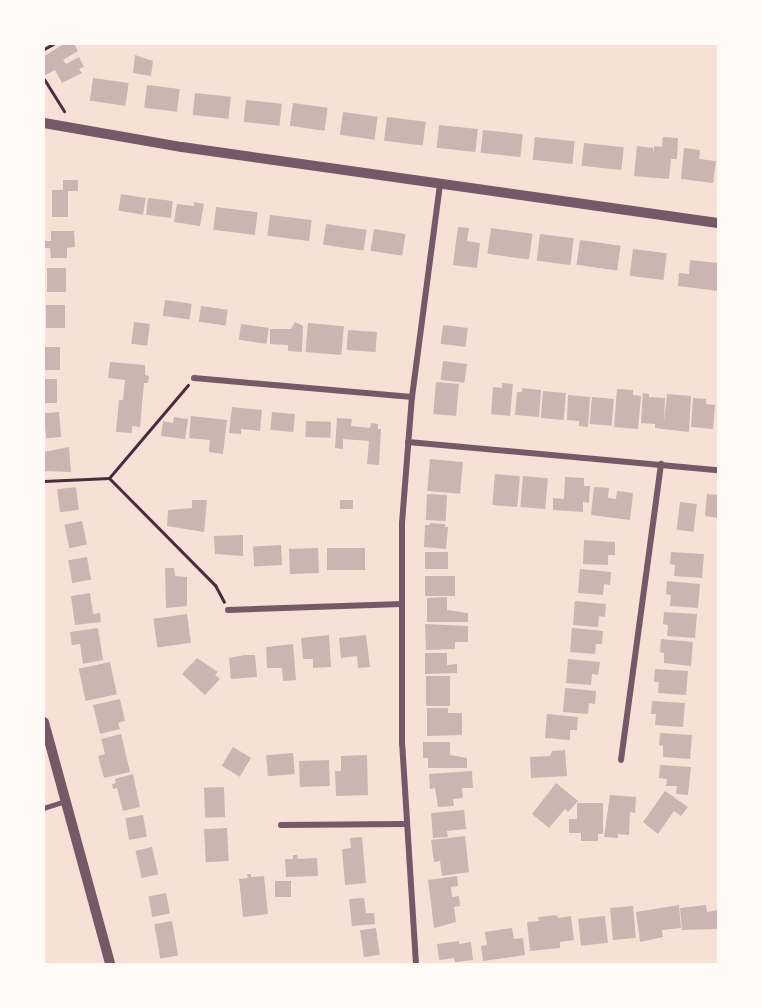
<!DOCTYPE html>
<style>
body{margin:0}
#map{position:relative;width:762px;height:1008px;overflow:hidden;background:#f7e1d7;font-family:Overpass,sans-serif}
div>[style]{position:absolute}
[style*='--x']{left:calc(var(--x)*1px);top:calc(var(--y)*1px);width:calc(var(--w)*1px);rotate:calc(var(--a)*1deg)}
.building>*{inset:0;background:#ccb4b1;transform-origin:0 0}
.path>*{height:3px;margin:-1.5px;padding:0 1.5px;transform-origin:1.5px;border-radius:1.5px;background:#4a2c40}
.service>*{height:4.5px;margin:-2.25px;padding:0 2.25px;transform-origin:2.25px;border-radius:2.25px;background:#755966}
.minor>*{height:6px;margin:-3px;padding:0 3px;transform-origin:3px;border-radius:3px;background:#755966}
.tertiary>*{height:10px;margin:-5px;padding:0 5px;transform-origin:5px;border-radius:5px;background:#755966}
span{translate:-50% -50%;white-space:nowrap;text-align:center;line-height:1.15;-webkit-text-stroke:4.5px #fffaf5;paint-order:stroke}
.frame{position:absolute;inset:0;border:45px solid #fffaf5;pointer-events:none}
</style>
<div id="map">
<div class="building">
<i style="clip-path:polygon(64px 44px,74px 44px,78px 51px,63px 60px,66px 64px,79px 57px,84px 67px,79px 69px,82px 73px,62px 83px,55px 70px,44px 76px,44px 56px)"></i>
<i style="clip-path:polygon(135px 55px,153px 61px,151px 76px,133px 73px)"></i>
<i style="left:93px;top:78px;width:36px;height:23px;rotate:8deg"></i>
<i style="left:147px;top:85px;width:33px;height:23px;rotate:7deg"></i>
<i style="left:195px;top:93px;width:36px;height:22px;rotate:6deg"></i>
<i style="left:246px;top:100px;width:36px;height:22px;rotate:6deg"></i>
<i style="left:293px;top:103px;width:35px;height:23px;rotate:8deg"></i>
<i style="left:343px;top:112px;width:35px;height:23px;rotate:8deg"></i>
<i style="left:387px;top:117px;width:39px;height:24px;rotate:7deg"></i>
<i style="left:439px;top:125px;width:39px;height:23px;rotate:6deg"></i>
<i style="left:483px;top:130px;width:40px;height:23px;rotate:6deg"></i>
<i style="left:535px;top:137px;width:40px;height:23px;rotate:6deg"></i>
<i style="clip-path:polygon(663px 137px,678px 138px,677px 159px,671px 159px,669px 179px,634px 176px,637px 146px,653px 148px,653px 155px,654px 146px,662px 147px)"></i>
<i style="left:584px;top:143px;width:40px;height:23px;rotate:6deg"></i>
<i style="clip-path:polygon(684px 148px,700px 150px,699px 159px,716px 161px,713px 183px,681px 179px)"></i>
<i style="clip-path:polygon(63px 180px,78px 180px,78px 191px,68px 191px,68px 217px,52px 217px,52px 190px,63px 190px)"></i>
<i style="left:121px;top:194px;width:25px;height:17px;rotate:9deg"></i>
<i style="left:148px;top:198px;width:25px;height:17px;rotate:7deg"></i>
<i style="clip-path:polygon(194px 202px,204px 204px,200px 226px,174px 222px,177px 204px,194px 206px)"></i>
<i style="left:216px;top:207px;width:42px;height:23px;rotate:7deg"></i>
<i style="left:270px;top:215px;width:42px;height:21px;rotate:7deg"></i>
<i style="left:326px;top:224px;width:41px;height:21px;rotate:8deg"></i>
<i style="clip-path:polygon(458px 227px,469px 228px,467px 241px,480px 243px,477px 268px,453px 265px)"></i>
<i style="left:491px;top:228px;width:42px;height:26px;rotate:8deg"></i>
<i style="left:374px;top:229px;width:32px;height:22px;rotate:9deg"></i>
<i style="clip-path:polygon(51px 231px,74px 231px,75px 247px,67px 248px,67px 258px,51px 258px,50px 248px,44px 248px,44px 241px,51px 241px)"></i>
<i style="left:540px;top:234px;width:34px;height:27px;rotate:7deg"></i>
<i style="left:580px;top:240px;width:41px;height:25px;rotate:8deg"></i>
<i style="left:633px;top:249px;width:34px;height:27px;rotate:7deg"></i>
<i style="clip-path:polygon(690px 260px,718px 263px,718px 291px,678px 286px,679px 273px,689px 274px)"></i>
<i style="left:47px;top:268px;width:19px;height:24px"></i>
<i style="left:165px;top:300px;width:27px;height:16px;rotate:8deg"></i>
<i style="left:46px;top:305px;width:19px;height:23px"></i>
<i style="left:201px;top:306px;width:27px;height:16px;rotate:8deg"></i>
<i style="left:134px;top:322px;width:16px;height:22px;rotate:7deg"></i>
<i style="clip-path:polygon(295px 322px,303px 326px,302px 352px,288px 351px,288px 345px,270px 344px,270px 329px,291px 329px)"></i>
<i style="left:308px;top:323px;width:36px;height:29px;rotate:5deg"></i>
<i style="left:241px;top:324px;width:28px;height:16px;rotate:8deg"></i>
<i style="left:443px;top:325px;width:25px;height:19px;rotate:7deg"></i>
<i style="left:348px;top:330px;width:29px;height:20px;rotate:4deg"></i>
<i style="left:44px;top:347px;width:16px;height:23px"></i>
<i style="left:443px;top:361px;width:24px;height:19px;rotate:7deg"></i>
<i style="clip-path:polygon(110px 362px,145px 365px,145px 375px,149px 376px,148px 383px,144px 383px,140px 427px,132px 426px,132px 433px,116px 432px,119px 400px,123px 400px,125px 380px,108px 378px)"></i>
<i style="left:57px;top:379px;width:24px;height:13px;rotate:90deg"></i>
<i style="left:436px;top:382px;width:23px;height:32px;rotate:5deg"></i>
<i style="clip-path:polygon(502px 383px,513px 384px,510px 416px,491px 414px,493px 387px,502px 388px)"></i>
<i style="clip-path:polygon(522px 388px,541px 390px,539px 417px,515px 415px,517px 392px,522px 392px)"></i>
<i style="clip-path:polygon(617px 389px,633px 390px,633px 395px,641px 396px,638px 429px,614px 427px)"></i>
<i style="left:543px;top:391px;width:23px;height:27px;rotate:5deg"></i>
<i style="clip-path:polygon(643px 393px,649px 394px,649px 397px,665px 398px,664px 423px,667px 394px,691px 396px,689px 432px,655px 428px,655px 424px,641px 423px)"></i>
<i style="clip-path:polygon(568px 395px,590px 397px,588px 427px,579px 426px,579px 421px,567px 420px)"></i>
<i style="left:592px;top:397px;width:22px;height:27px;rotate:5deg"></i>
<i style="clip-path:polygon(693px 398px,706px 399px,706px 404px,715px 405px,713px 429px,691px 427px)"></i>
<i style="clip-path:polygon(232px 407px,262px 410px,260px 431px,241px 429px,241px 434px,229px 433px)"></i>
<i style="left:59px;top:412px;width:25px;height:15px;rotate:85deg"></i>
<i style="left:272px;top:412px;width:23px;height:18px;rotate:5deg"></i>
<i style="clip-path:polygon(191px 416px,227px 420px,223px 454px,209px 452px,210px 440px,189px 438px)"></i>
<i style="clip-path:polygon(174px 417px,188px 419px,185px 439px,161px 436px,163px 421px,173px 423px)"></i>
<i style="clip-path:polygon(337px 418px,352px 419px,351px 426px,370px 428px,371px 423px,378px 424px,378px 429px,381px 429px,379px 465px,367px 464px,369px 441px,343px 439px,343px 449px,335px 448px)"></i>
<i style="left:306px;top:421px;width:25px;height:16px;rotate:2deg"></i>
<i style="clip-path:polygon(69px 447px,71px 472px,45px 471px,44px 452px)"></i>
<i style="left:430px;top:459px;width:33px;height:32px;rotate:5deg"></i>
<i style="left:495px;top:474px;width:25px;height:31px;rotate:5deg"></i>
<i style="left:523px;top:476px;width:25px;height:31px;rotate:5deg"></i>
<i style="clip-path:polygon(565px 477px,584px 478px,584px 486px,590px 486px,589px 503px,583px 502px,583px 512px,553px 510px,553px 498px,564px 499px)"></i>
<i style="left:76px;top:487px;width:23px;height:19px;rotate:83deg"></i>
<i style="clip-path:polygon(594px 487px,609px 488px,608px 498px,616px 499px,617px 491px,633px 493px,630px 520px,591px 515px)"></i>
<i style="left:427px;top:494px;width:20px;height:26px;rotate:3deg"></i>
<i style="clip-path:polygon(707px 494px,718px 495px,718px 518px,705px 516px)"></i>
<i style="clip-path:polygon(192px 500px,207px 500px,204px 532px,167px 526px,168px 510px,192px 508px)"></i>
<i style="left:340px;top:500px;width:13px;height:9px"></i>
<i style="left:680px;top:502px;width:17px;height:28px;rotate:7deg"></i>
<i style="left:82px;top:521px;width:24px;height:18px;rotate:78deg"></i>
<i style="clip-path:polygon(430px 523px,445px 524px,445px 527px,448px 527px,446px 549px,424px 547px,425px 525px,430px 525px)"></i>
<i style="clip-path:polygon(243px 535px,243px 556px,215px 554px,214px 536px)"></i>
<i style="clip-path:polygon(584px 540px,615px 542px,615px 555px,608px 555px,608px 565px,583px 564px)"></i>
<i style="left:281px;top:545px;width:20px;height:28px;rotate:87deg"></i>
<i style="left:318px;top:548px;width:25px;height:29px;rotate:88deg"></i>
<i style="left:327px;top:548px;width:38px;height:22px"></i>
<i style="left:425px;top:552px;width:23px;height:17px"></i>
<i style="clip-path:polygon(671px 552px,704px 554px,702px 578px,674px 576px,675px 565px,670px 564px)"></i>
<i style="left:87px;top:557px;width:23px;height:19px;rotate:80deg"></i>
<i style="clip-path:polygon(165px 568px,174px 568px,175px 576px,187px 577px,187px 606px,166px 608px)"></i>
<i style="clip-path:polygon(580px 569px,611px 572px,610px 585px,604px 584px,603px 595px,578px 593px)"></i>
<i style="left:425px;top:576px;width:30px;height:20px"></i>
<i style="clip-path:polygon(667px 581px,700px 584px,698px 608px,670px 606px,671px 595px,666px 594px)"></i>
<i style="clip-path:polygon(90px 593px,93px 614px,100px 613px,101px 622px,75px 625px,71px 596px)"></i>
<i style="clip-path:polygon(447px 597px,447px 610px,468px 613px,468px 622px,427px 622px,427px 598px)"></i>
<i style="clip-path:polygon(575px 601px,606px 604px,605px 617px,599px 616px,598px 627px,573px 625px)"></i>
<i style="clip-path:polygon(664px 612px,697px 614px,695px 638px,667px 636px,668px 625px,663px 624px)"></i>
<i style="left:187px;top:614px;width:29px;height:34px;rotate:82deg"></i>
<i style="clip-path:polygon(425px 624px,468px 626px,468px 642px,455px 642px,455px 649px,426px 650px)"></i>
<i style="clip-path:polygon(98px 628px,103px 660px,83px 664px,80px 644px,72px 645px,70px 632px)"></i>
<i style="clip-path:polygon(572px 628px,603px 631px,602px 644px,596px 644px,595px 654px,570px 652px)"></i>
<i style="clip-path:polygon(329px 635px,331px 667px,313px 668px,313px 659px,303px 659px,301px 638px)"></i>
<i style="clip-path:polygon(366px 635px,370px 667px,358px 668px,357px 656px,341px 658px,339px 638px)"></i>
<i style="clip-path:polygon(661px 639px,693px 642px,691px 666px,664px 663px,664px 653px,660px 652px)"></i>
<i style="clip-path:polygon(293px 644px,296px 680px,283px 681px,282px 668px,267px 668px,266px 647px)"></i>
<i style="clip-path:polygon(425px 653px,447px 653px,447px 665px,457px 664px,457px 673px,425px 674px)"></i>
<i style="clip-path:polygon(245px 655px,255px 655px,257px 677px,231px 679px,229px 658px)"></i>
<i style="clip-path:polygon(197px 658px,218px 672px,215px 675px,220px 679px,205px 695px,182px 674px)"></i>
<i style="clip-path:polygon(568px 659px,600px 662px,598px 675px,592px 674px,591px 685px,566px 683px)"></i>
<i style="left:110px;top:662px;width:33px;height:32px;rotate:78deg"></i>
<i style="clip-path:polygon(655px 669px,688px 671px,686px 695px,658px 693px,659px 682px,654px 682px)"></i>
<i style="left:426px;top:676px;width:24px;height:30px"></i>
<i style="clip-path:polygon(565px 688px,596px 691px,595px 704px,589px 703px,588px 714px,563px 712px)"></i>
<i style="clip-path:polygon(120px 699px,125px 721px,118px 723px,120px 729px,100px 734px,93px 705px)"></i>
<i style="clip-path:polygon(652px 701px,685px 703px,683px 727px,655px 725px,656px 714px,651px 714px)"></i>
<i style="clip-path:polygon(427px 708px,448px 708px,448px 713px,462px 713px,462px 735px,427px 736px)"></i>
<i style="clip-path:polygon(547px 714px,578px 717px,577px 730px,570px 730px,570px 740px,545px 738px)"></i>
<i style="clip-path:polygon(660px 733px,692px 735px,690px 759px,663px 757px,663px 746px,659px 745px)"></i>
<i style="clip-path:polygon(121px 734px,130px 772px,104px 778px,98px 756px,105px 754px,101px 739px)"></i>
<i style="clip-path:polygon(423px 742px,450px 742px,450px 755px,467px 758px,467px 768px,428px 768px,428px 758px,423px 758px)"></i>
<i style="left:233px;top:747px;width:21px;height:22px;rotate:31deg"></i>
<i style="clip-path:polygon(565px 750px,567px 776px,531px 778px,530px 757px,550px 756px,552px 751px)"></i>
<i style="left:293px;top:753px;width:21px;height:27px;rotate:85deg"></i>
<i style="clip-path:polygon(367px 755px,368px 795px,336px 796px,335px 771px,341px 771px,341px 756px)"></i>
<i style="left:329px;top:760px;width:26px;height:30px;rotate:88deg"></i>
<i style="clip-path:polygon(660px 765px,691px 767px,688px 795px,676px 794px,677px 786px,666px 786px,667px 779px,659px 778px)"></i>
<i style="clip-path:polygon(472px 771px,473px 788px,462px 788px,463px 798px,453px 799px,454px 806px,438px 807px,435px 788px,430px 789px,429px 774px)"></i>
<i style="clip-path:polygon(133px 774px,140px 807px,123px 811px,117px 788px,113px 789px,112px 784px,116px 783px,115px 779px)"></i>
<i style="clip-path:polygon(556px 783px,578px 801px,568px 812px,565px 809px,549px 828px,532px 814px)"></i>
<i style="left:224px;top:787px;width:30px;height:20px;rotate:88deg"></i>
<i style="clip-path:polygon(665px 791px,688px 807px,681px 816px,674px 811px,658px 834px,643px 822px)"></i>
<i style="clip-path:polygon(610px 795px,636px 797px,635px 813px,630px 812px,629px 835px,618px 834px,618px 838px,604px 837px)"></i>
<i style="clip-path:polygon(577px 803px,603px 803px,603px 834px,598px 834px,598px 841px,581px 841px,581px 833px,569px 833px,569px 819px,577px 819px)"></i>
<i style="clip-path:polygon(464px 810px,466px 829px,447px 831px,448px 837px,433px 838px,431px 813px)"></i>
<i style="left:143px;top:815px;width:22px;height:18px;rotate:80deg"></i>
<i style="left:227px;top:828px;width:33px;height:23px;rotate:87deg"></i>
<i style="clip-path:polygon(465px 836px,469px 872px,442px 876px,440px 861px,434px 862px,431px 840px)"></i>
<i style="clip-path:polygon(362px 837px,366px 883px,345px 885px,342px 849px,351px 848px,350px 838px)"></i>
<i style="left:152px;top:847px;width:28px;height:17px;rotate:77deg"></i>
<i style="clip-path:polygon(293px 855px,297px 855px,298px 859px,317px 858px,318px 876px,286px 877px,285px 859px,293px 859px)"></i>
<i style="clip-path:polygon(247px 874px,251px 874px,251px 877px,264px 876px,268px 914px,243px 917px,239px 879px,248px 878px)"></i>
<i style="clip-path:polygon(457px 876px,458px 886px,451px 887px,452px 897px,459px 896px,460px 906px,454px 907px,456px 922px,434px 928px,428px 880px)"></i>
<i style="left:291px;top:881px;width:16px;height:16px;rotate:90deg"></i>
<i style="left:166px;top:893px;width:21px;height:18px;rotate:79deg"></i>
<i style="clip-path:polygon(364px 898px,366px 913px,374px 913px,375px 924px,352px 926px,349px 899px)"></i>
<i style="clip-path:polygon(679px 905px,681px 928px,662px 930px,663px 937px,640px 942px,636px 912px)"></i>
<i style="clip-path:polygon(706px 905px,707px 912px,718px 910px,718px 929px,682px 930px,680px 908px)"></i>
<i style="left:633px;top:906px;width:32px;height:23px;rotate:85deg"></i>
<i style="clip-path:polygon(557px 915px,558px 918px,571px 916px,574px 940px,560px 942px,560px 948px,530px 951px,527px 922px,539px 921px,538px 917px)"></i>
<i style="left:605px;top:916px;width:27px;height:27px;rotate:84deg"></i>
<i style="left:172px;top:921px;width:35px;height:18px;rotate:80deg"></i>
<i style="left:376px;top:928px;width:27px;height:16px;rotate:82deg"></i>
<i style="clip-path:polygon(512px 928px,514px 939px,523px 938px,525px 955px,483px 961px,481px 946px,487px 945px,485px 932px)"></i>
<i style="clip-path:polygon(459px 941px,459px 944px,471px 942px,473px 960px,455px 962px,454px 958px,439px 960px,437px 944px)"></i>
</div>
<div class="path">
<i style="--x:44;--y:49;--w:10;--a:-29"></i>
<i style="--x:44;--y:79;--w:38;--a:58"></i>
<i style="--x:109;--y:478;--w:151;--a:45.3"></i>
<i style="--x:215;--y:585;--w:19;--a:62"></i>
<i style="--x:44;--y:481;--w:65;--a:-2.6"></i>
<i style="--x:109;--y:478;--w:122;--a:-49.7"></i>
</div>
<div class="service">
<i style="--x:44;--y:808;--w:23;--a:-18"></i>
</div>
<div class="minor">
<i style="--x:194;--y:378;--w:219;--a:5"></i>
<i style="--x:408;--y:442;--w:311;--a:5.2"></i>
<i style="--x:228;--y:610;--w:174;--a:-2"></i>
<i style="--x:621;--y:760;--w:299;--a:-82.3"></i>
<i style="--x:281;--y:825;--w:124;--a:-0.5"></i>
<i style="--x:416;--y:964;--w:220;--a:-93.6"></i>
<i style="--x:402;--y:744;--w:221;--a:-90"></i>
<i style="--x:402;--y:523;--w:126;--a:-85.5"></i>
<i style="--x:412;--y:397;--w:214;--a:-82.5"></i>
</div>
<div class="tertiary">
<i style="--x:44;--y:123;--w:140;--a:9.9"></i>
<i style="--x:182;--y:147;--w:541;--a:8.07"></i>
<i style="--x:44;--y:722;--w:251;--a:74.7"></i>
</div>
<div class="frame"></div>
</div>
